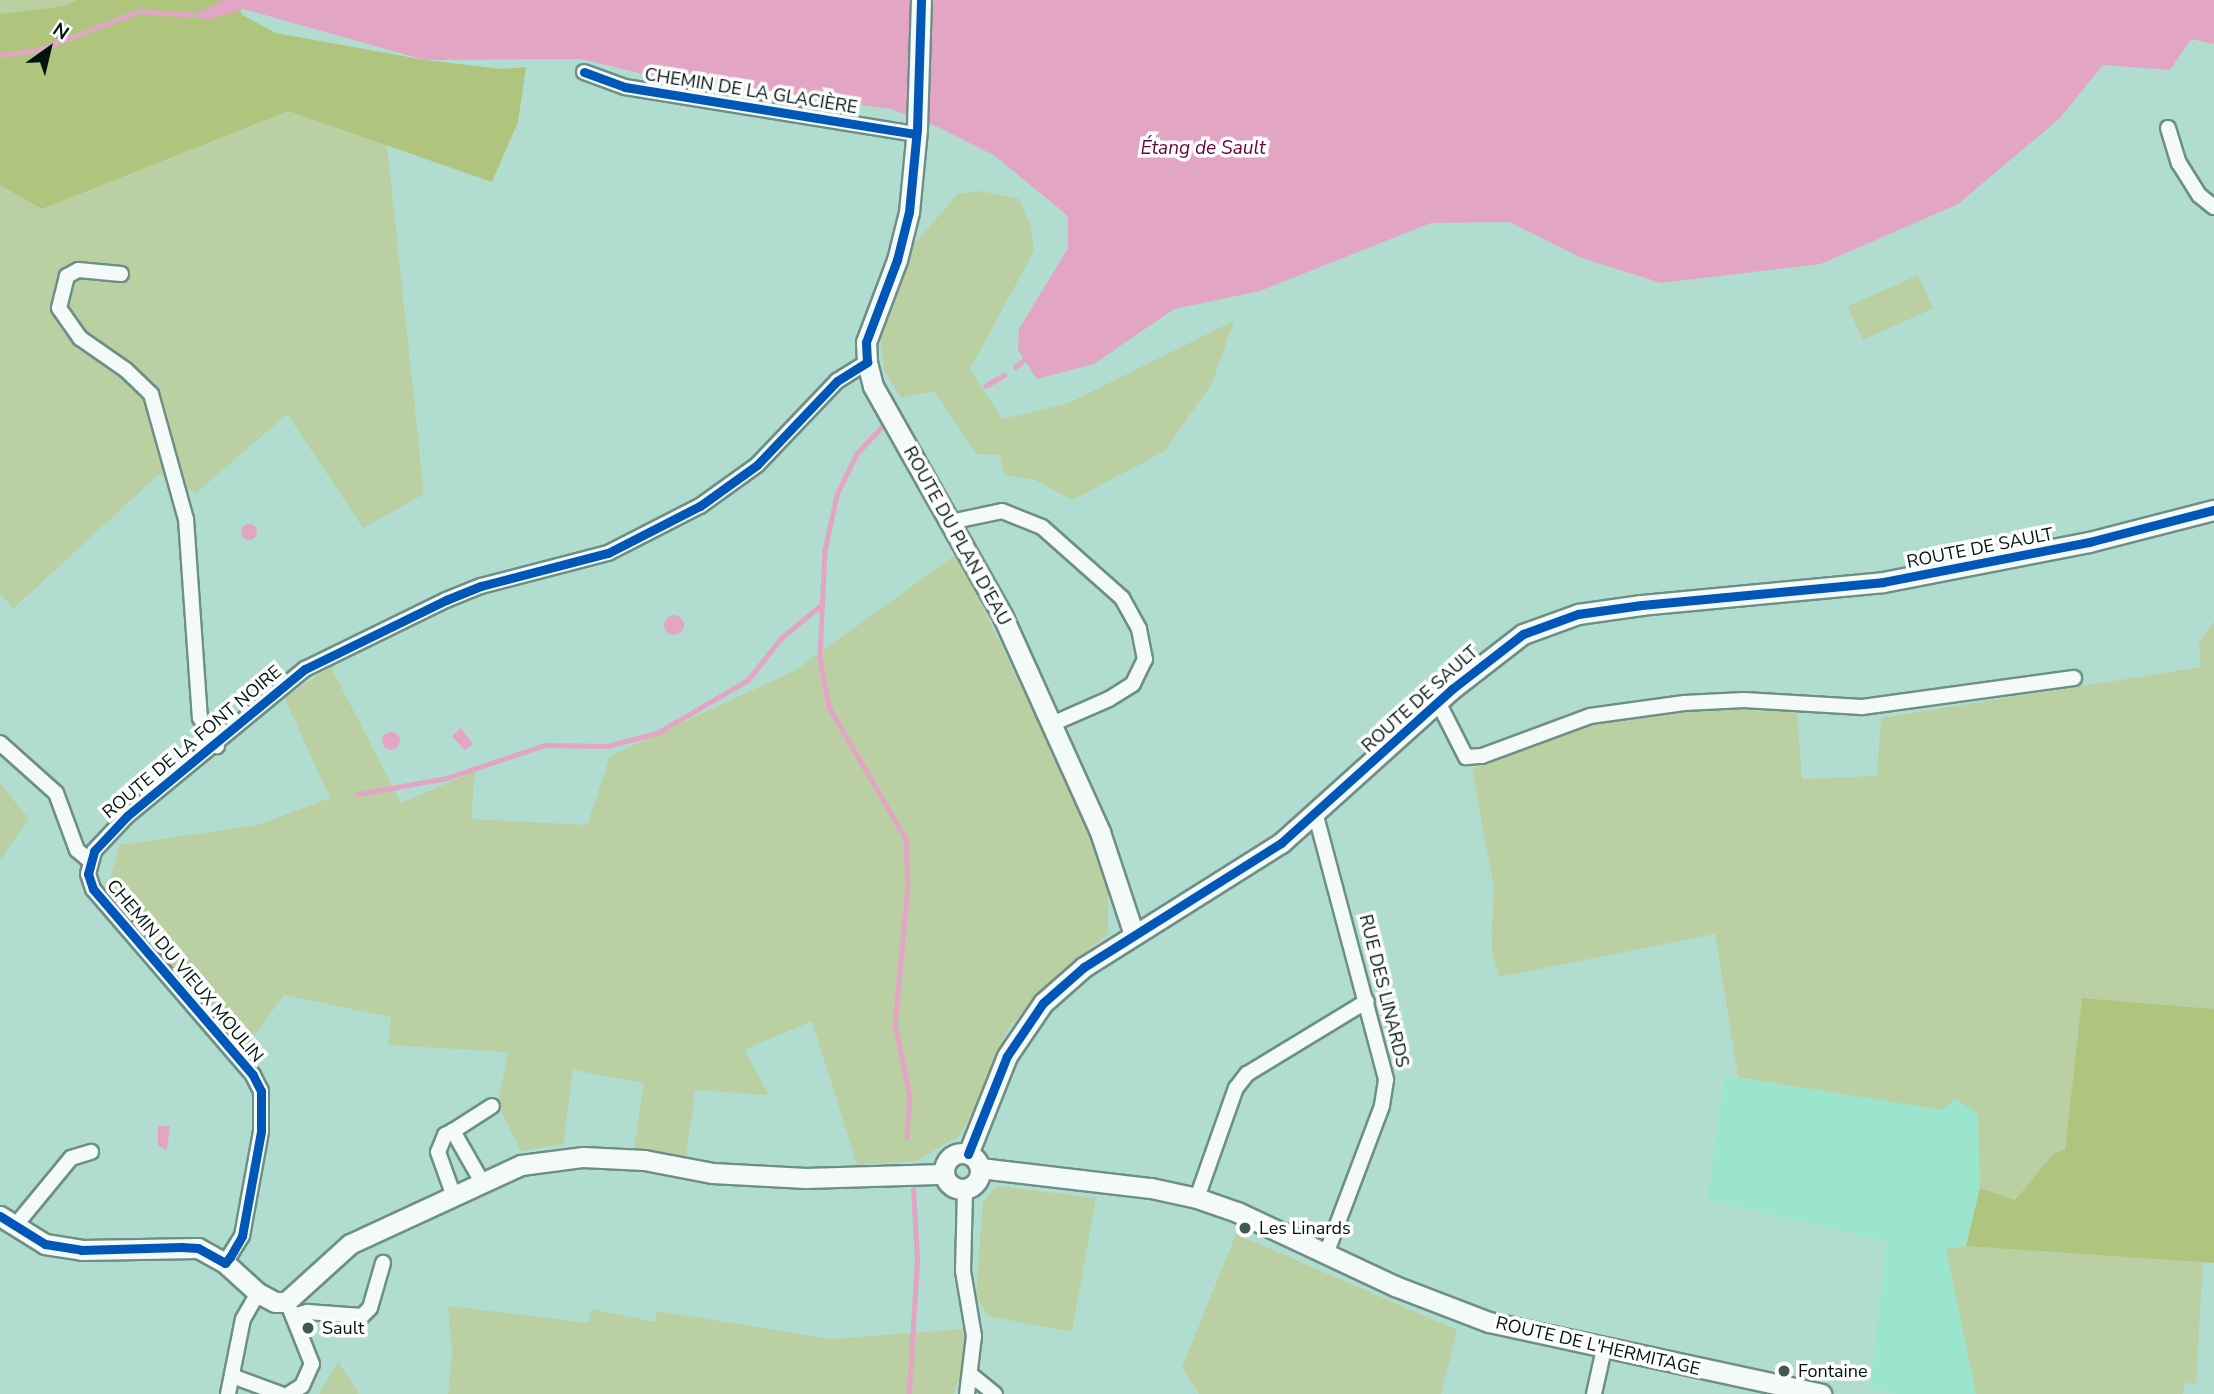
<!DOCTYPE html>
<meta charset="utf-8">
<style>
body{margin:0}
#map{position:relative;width:2214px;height:1394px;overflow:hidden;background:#b0ddcf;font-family:"Nunito Sans",sans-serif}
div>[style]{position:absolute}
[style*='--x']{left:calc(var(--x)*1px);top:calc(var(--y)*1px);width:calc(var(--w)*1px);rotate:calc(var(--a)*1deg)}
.built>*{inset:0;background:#9be4cd}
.green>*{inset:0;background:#bad0a3;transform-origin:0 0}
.forest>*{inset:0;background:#afc57e}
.water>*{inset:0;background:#e2a6c4}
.round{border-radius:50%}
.stream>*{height:4.5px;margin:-2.25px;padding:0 2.25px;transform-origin:2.25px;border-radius:2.25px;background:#e2a6c4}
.roads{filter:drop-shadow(2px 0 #6e8f85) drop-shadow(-2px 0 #6e8f85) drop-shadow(0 2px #6e8f85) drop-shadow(0 -2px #6e8f85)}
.minor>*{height:14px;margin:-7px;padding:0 7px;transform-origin:7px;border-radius:7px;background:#f3faf8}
.tertiary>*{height:19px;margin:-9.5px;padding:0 9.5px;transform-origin:9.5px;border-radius:9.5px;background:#f3faf8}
.tertiary>.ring{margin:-9.5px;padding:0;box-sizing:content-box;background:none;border:19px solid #f3faf8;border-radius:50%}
.cycleway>*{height:9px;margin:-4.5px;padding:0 4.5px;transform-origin:4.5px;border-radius:4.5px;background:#0057b8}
.dots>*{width:19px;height:19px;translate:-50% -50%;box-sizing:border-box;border:4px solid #fefefe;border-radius:50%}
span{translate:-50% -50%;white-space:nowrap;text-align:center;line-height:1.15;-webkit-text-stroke:7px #fefefe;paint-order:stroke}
.street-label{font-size:18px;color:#00140d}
.poi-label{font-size:18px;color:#00140d}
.left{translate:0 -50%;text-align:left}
.water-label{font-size:19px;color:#65053f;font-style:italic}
.north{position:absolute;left:14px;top:14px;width:70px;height:70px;-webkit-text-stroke:5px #fefefe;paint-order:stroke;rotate:34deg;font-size:19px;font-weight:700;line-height:28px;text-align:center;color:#00140d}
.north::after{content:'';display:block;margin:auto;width:24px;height:32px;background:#00140d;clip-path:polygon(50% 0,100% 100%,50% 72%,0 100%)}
</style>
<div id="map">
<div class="built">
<i style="clip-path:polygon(1725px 1076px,1941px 1110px,1954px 1099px,1978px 1113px,1980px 1188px,1966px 1246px,1946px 1249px,1976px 1394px,1896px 1394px,1870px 1388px,1887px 1242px,1707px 1199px)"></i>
</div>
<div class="green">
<i style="clip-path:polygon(0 0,77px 0,64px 6px,0 14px)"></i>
<i style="clip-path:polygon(288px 111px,387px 145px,424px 494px,363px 528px,287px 414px,196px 493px,159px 474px,13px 609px,0 593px,0 185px,42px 209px)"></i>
<i style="clip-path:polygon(980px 191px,1019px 199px,1031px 227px,1034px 251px,970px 369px,1002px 419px,1069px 403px,1234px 321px,1212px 383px,1165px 451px,1072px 500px,1035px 480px,1005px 475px,1000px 455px,976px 454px,934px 391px,901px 398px,884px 370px,880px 337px,905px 254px,958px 194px)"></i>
<i style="left:1918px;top:275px;width:37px;height:77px;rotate:66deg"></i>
<i style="clip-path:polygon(957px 554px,1108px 867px,1108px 934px,1057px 976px,1007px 1030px,982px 1097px,959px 1136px,917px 1161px,857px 1165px,812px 1021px,744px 1050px,769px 1095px,695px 1090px,686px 1158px,634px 1150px,644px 1083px,573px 1070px,563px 1144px,521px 1151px,498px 1105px,508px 1052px,388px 1045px,391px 1017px,284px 995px,245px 1048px,104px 898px,120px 845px,258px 825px,330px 798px,284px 697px,331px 667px,401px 803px,475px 771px,471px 819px,587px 825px,610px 756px,794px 671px)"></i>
<i style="clip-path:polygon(2214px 622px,2214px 1009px,2082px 998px,2065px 1150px,2054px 1153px,2015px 1200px,1980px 1188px,1978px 1113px,1955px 1099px,1942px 1110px,1738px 1077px,1715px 934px,1499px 977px,1492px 951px,1493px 882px,1472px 769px,1595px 714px,1692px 708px,1797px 712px,1802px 779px,1877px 776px,1881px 718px,2201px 667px,2199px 643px)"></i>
<i style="clip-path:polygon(0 783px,29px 819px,0 860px)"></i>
<i style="clip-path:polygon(997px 1186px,1096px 1198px,1072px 1332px,988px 1316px,976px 1295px,983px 1202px)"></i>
<i style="clip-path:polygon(1236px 1234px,1457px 1330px,1441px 1394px,1199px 1394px,1182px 1368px)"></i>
<i style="clip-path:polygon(1966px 1246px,2203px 1262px,2196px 1384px,2185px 1383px,2183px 1394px,1976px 1394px,1946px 1249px)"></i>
<i style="clip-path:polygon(448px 1306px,589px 1323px,591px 1309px,655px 1322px,657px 1311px,830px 1339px,964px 1329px,968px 1347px,954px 1394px,448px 1394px,452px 1351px)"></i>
<i style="clip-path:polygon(338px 1361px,359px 1394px,319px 1394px)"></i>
</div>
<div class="forest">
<i style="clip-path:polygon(77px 0,238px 0,242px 15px,276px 33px,425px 60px,501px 69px,526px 67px,518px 122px,492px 182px,288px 111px,42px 209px,0 185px,0 14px,64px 6px)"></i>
<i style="clip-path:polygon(2082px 998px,2214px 1009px,2214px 1263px,1966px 1246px,1980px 1188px,2015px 1200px,2054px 1153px,2065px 1150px)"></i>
</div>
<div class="water">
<i style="clip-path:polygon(223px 0,2214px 0,2214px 44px,2191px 39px,2170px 70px,2103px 65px,2059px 119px,1958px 204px,1821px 264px,1661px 283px,1582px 258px,1509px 222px,1431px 223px,1260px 291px,1174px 309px,1094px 364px,1037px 379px,1018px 350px,1019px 329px,1068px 248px,1068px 216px,995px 156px,938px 127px,891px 109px,659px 78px,581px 59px,425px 60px,243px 9px,209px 20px,191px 16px)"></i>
<i class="round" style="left:241px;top:524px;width:16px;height:16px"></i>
<i class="round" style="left:664px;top:615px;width:20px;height:20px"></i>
<i style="clip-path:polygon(461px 728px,473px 744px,465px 750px,452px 736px)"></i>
<i class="round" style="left:382px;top:732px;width:18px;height:18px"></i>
<i style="clip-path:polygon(158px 1126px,170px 1126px,167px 1150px,158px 1146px)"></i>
</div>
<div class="stream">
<i style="--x:0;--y:55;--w:39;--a:-7"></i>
<i style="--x:39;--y:50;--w:107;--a:-21.3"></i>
<i style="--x:139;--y:11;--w:55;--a:4.2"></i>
<i style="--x:1015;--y:367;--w:16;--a:-38"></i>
<i style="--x:985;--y:386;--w:22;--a:-30"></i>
<i style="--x:887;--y:422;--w:44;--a:133.2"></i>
<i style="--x:857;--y:454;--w:46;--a:116"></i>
<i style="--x:837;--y:495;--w:57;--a:102.1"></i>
<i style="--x:825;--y:551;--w:107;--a:92.7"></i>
<i style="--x:820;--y:658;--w:50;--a:79.6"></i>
<i style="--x:829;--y:707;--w:153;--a:59.7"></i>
<i style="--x:906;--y:839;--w:48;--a:87.6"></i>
<i style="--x:908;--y:887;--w:138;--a:95.4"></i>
<i style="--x:895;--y:1024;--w:75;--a:78.4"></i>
<i style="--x:910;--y:1097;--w:40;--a:94.3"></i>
<i style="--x:358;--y:794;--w:90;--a:-10.2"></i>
<i style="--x:447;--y:778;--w:103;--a:-18.6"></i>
<i style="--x:545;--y:745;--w:62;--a:0.9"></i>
<i style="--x:607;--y:746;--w:52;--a:-14.6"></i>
<i style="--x:657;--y:733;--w:105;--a:-30.2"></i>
<i style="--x:748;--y:680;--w:53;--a:-51.8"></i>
<i style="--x:781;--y:638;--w:50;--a:-39.4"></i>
<i style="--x:909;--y:1394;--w:134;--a:-86.6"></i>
<i style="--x:917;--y:1260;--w:71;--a:-93.2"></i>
</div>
<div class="roads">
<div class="minor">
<i style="--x:584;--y:72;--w:44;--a:20.1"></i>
<i style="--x:625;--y:87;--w:295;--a:9.2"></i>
<i style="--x:2168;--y:128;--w:37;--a:73"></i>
<i style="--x:2179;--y:163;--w:38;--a:58"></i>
<i style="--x:2199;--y:195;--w:19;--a:39"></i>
<i style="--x:121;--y:274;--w:43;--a:-174.7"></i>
<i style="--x:78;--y:270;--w:13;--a:151"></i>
<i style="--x:67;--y:276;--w:33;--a:104"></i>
<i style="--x:59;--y:308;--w:37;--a:55"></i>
<i style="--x:80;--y:338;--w:56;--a:34.8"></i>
<i style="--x:126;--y:370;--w:35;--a:44"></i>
<i style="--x:151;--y:394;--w:130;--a:74.4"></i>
<i style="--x:186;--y:519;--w:199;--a:86"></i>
<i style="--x:200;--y:718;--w:33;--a:59"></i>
<i style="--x:950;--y:522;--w:53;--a:-11.9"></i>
<i style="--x:1002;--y:511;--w:43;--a:21.8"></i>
<i style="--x:1042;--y:527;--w:107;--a:41.6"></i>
<i style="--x:1122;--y:598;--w:35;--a:61"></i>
<i style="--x:1139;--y:629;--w:31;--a:79"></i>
<i style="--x:1145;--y:659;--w:28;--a:116"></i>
<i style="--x:1133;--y:684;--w:28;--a:148"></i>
<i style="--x:1109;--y:699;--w:62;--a:156.3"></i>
<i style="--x:1438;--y:702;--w:62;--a:63"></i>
<i style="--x:1466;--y:757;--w:16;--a:-4"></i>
<i style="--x:1482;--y:756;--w:115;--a:-20.3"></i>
<i style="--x:1590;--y:716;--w:95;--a:-7.9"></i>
<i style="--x:1684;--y:703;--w:60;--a:-2.9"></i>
<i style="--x:1744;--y:700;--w:118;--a:3.4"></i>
<i style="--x:1862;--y:707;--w:214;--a:-7.8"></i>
<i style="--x:0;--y:743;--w:75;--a:41.8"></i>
<i style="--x:56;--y:793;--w:61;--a:69.8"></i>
<i style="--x:77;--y:850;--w:16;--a:40"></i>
<i style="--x:1316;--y:816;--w:273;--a:75.1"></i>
<i style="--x:1386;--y:1080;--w:26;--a:99"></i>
<i style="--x:1382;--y:1106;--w:158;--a:110.7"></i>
<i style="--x:453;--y:1131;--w:9;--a:153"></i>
<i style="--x:445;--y:1135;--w:18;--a:112"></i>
<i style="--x:438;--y:1152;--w:45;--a:70.3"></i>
<i style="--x:482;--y:1182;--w:59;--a:-119.6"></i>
<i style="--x:453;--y:1131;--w:46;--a:-32.7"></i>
<i style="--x:965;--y:1190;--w:81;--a:91.4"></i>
<i style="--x:963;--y:1271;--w:66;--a:80.4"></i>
<i style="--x:974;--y:1336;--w:58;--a:96.9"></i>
<i style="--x:1197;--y:1198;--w:117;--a:-70.5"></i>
<i style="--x:1236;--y:1088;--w:18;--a:-52"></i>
<i style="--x:1247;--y:1074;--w:140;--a:-31.3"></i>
<i style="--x:15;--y:1226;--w:88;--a:-50.5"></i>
<i style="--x:71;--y:1158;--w:21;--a:-17"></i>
<i style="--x:225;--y:1263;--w:32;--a:-58"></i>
<i style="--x:242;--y:1236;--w:107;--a:-79.7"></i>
<i style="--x:261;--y:1131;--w:40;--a:-90"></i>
<i style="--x:261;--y:1091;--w:18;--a:-117"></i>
<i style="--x:253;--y:1075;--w:245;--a:-130.7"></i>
<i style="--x:93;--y:889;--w:16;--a:-108"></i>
<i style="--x:88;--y:874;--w:24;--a:-75"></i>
<i style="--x:94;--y:851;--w:48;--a:-46.7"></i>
<i style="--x:127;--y:816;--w:231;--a:-39.6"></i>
<i style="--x:305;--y:669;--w:157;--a:-26.1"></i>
<i style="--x:446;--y:600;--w:38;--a:-22"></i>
<i style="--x:481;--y:586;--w:131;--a:-14.6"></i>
<i style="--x:608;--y:553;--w:103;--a:-27.1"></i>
<i style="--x:700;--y:506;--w:70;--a:-35.7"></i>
<i style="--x:757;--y:465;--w:116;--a:-46.4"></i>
<i style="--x:837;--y:381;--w:36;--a:-32"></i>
<i style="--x:293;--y:1316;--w:15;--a:-16"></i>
<i style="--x:307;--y:1312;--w:55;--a:4.2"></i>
<i style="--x:362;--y:1316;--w:11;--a:-45"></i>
<i style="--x:370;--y:1308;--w:47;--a:-73.9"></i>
<i style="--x:970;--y:1374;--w:32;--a:39"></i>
<i style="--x:232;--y:1376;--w:52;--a:20.2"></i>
<i style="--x:228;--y:1394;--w:76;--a:-78.7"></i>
<i style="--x:243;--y:1319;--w:30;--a:-60"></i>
<i style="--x:289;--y:1394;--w:15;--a:-32"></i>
<i style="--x:302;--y:1386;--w:24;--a:-66"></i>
<i style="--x:312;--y:1364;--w:59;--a:-111.8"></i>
<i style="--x:1594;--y:1394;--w:46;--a:-77.5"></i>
</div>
<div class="tertiary">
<i style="--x:921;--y:0;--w:129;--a:91.8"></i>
<i style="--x:917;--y:129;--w:83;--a:95.5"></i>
<i style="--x:909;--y:212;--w:49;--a:104"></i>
<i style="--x:897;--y:260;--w:88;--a:110.7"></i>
<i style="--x:866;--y:342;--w:20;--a:87"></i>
<i style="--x:867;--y:362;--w:25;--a:76"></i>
<i style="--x:873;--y:386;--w:265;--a:60.6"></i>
<i style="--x:1003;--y:617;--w:236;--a:65.7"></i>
<i style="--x:1100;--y:832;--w:108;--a:71.7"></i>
<i class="ring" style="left:944px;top:1153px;width:17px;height:17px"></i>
<i style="--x:968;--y:1154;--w:105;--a:-68.3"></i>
<i style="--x:1007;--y:1056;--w:64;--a:-55.8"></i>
<i style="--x:1043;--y:1003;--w:55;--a:-41.3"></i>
<i style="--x:1084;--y:967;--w:233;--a:-32.2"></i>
<i style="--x:1281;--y:843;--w:230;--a:-42"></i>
<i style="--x:1452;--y:689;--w:90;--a:-37.8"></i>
<i style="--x:1523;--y:634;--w:59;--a:-20"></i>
<i style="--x:1578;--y:614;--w:64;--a:-8.1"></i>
<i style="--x:1641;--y:605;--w:243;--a:-5.4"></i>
<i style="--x:1883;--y:582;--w:210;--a:-11"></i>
<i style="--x:2089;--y:542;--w:129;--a:-14.4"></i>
<i style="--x:980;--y:1168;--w:172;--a:6.7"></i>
<i style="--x:1151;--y:1188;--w:47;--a:12.3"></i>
<i style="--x:1197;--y:1198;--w:42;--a:19.3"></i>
<i style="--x:1237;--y:1212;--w:174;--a:25.1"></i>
<i style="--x:1395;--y:1286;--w:101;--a:21"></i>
<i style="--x:1489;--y:1322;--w:340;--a:12.2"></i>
<i style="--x:0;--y:1216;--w:53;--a:31.9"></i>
<i style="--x:45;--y:1244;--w:36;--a:9"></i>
<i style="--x:81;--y:1250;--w:117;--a:-1"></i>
<i style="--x:198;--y:1248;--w:31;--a:29"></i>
<i style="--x:225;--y:1263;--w:45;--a:42.3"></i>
<i style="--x:258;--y:1293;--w:19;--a:28"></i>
<i style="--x:275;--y:1302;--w:11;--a:0"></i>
<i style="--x:286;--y:1302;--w:86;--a:-42.2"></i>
<i style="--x:350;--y:1244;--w:188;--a:-24.8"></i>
<i style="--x:521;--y:1165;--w:63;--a:-7.4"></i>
<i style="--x:583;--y:1157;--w:61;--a:2.8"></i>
<i style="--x:644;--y:1160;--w:69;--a:10.8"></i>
<i style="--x:712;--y:1173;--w:94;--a:3"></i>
<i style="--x:806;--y:1178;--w:138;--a:-1.7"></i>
</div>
</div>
<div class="cycleway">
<i style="--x:584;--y:72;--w:44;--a:20.1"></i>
<i style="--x:625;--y:87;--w:295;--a:9.2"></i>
<i style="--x:968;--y:1154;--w:105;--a:-68.3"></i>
<i style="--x:1007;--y:1056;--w:64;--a:-55.8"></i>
<i style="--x:1043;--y:1003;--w:55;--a:-41.3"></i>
<i style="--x:1084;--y:967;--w:233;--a:-32.2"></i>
<i style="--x:1281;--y:843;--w:230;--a:-42"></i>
<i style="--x:1452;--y:689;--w:90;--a:-37.8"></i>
<i style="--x:1523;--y:634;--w:59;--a:-20"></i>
<i style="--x:1578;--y:614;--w:64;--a:-8.1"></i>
<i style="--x:1641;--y:605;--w:243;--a:-5.4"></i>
<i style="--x:1883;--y:582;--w:210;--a:-11"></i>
<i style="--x:2089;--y:542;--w:129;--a:-14.4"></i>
<i style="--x:0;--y:1216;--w:53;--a:31.9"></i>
<i style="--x:45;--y:1244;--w:36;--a:9"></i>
<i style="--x:81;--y:1250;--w:100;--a:-1.7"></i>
<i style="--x:181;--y:1247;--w:17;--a:3"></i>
<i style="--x:198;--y:1248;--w:31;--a:29"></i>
<i style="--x:225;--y:1263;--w:8;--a:-50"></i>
<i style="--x:230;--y:1257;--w:24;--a:-60"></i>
<i style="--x:242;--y:1236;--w:107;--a:-79.7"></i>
<i style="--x:261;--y:1131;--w:40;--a:-90"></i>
<i style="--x:261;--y:1091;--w:18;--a:-117"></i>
<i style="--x:253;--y:1075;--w:245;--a:-130.7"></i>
<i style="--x:93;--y:889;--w:16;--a:-108"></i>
<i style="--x:88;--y:874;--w:24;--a:-75"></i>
<i style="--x:94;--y:851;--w:48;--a:-46.7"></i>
<i style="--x:127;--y:816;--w:231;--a:-39.6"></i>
<i style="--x:305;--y:669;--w:157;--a:-26.1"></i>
<i style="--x:446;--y:600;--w:38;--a:-22"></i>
<i style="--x:481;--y:586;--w:131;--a:-14.6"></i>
<i style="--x:608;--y:553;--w:103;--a:-27.1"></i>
<i style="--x:700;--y:506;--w:70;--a:-35.7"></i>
<i style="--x:757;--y:465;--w:116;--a:-46.4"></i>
<i style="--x:837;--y:381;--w:36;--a:-32"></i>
<i style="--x:867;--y:362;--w:20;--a:-93"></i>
<i style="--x:866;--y:342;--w:88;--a:-69.3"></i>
<i style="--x:897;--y:260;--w:49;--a:-76"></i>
<i style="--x:909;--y:212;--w:83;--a:-84.5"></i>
<i style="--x:917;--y:129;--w:129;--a:-88.2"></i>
</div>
<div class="dots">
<i style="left:1245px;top:1228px;background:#3e5a51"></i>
<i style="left:308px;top:1328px;background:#3e5a51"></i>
<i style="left:1784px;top:1371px;background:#3e5a51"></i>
</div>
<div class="street-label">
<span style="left:751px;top:91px;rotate:9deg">CHEMIN DE LA GLACIÈRE</span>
<span style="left:957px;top:536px;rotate:61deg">ROUTE DU PLAN D'EAU</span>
<span style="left:1980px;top:548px;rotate:-11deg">ROUTE DE SAULT</span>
<span style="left:1420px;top:699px;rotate:-42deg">ROUTE DE SAULT</span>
<span style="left:192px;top:742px;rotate:-40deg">ROUTE DE LA FONT NOIRE</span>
<span style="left:185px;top:971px;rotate:50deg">CHEMIN DU VIEUX MOULIN</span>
<span style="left:1384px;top:991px;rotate:76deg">RUE DES LINARDS</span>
<span style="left:1598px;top:1346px;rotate:13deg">ROUTE DE L'HERMITAGE</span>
</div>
<div class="poi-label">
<span class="left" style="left:1259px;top:1228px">Les Linards</span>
<span class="left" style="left:322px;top:1328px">Sault</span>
<span class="left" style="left:1798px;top:1371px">Fontaine</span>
</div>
<div class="water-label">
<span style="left:1203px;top:149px">Étang de Sault</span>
</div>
<div class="north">N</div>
</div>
